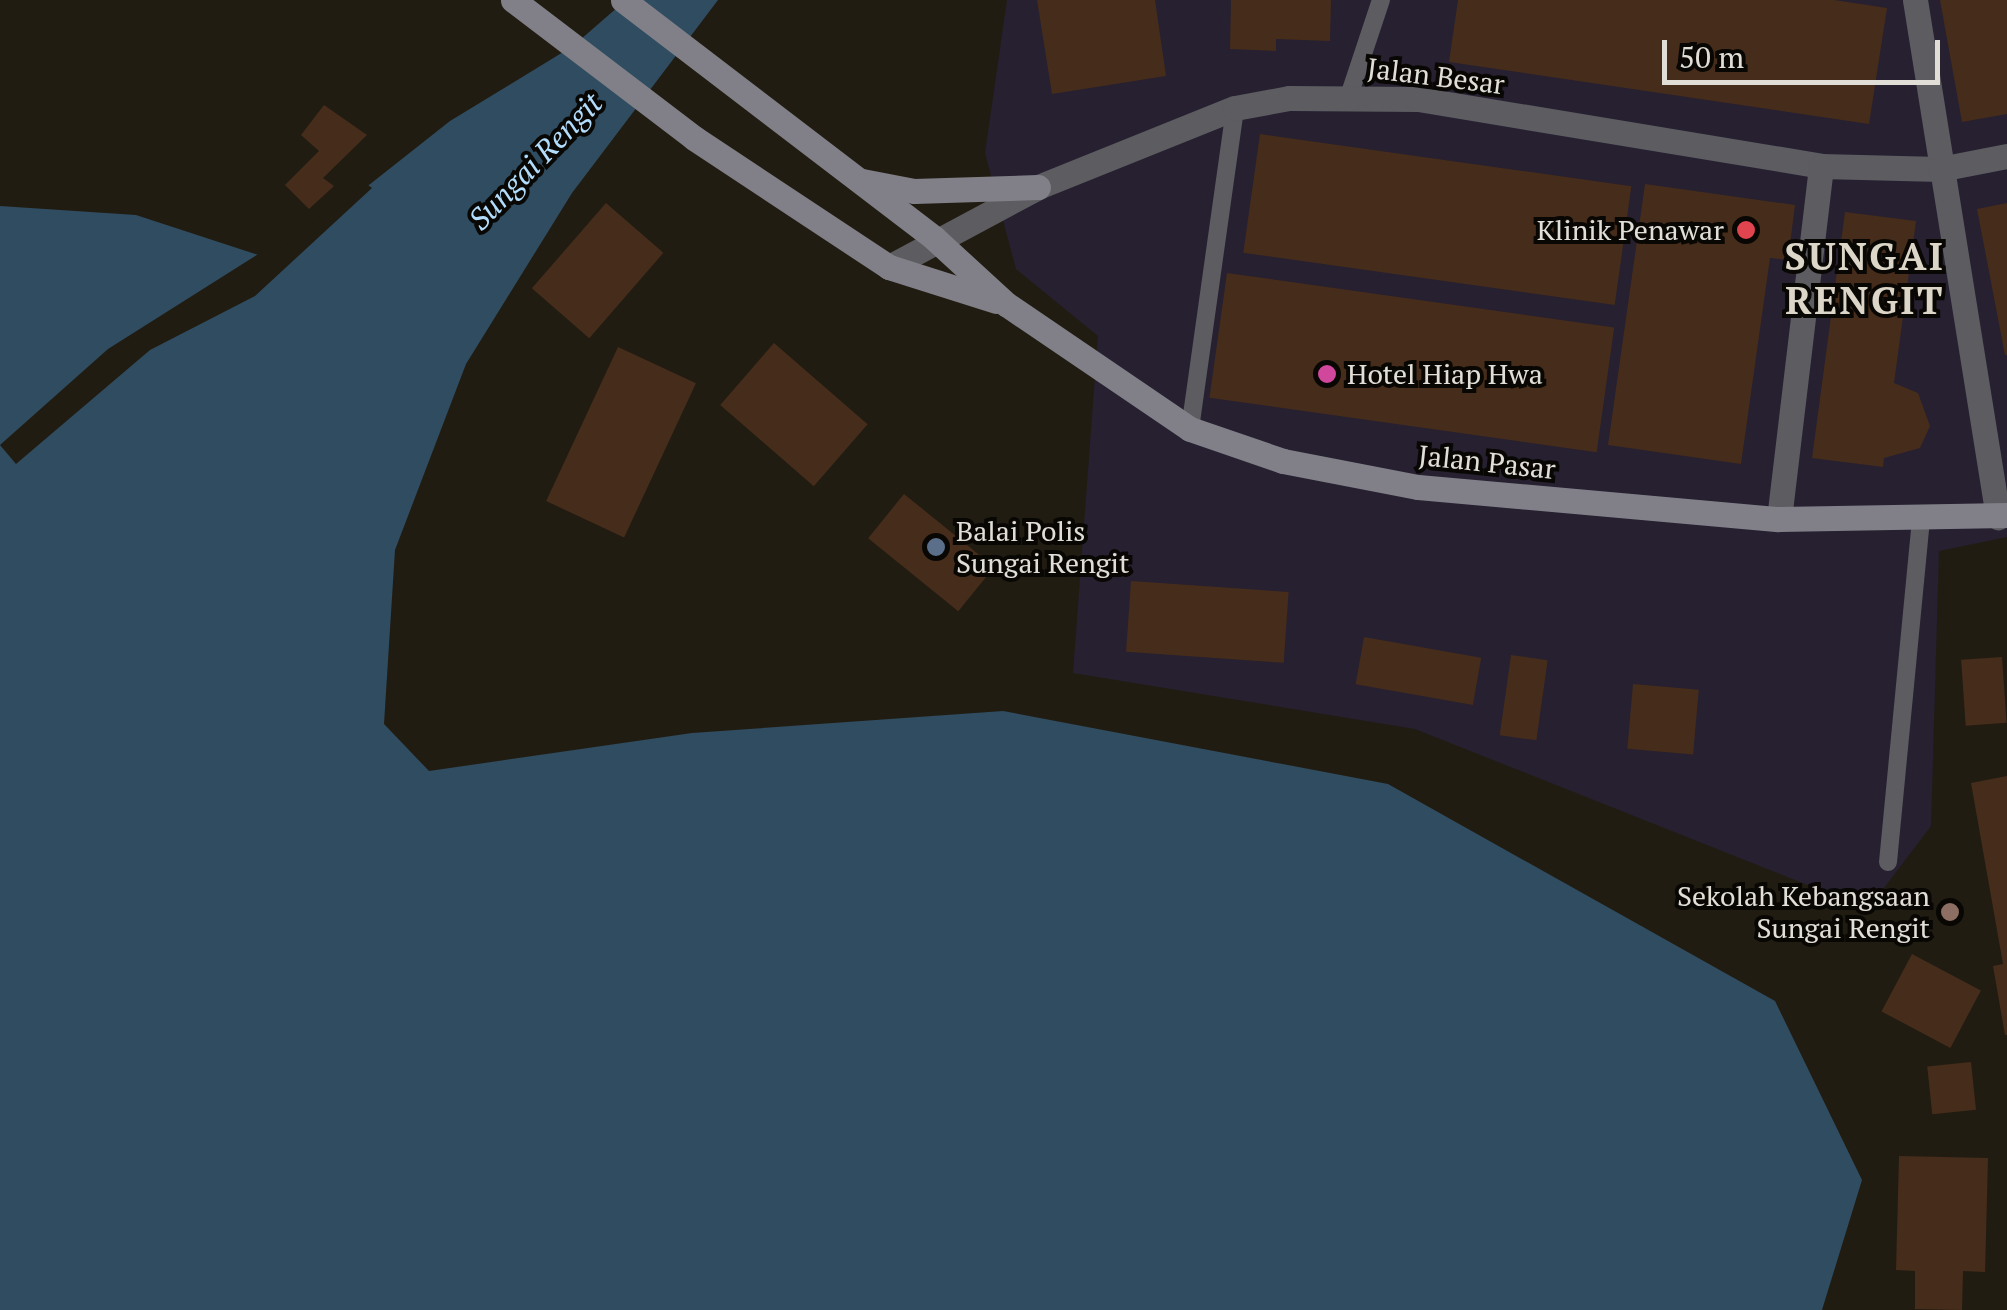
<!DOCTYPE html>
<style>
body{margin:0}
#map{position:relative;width:2007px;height:1310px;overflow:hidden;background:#211c12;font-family:"PT Serif",serif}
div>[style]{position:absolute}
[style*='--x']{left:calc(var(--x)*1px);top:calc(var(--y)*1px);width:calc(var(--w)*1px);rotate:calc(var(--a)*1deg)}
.commercial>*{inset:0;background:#262030}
.water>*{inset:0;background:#2f4c60}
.pier>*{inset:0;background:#211c12}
.building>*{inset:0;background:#462c1a;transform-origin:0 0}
.service>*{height:18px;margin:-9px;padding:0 9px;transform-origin:9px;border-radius:9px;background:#5c5c61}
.minor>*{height:25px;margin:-12.5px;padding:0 12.5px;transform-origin:12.5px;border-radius:12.5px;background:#5c5c61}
.secondary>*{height:25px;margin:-12.5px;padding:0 12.5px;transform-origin:12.5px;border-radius:12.5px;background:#818088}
.dots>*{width:28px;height:28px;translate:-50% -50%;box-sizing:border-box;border:5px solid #090704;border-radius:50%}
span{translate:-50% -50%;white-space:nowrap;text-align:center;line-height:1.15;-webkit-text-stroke:8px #090704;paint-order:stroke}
.street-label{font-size:28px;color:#e1ded7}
.poi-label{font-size:28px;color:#e1ded7}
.right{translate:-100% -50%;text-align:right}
.left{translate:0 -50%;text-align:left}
.water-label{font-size:30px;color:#b1dcfb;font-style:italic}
.district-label{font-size:38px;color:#dcd6c8;font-weight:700;letter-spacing:2.5px}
.scale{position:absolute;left:1662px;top:40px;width:278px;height:45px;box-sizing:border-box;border:5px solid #e1ded7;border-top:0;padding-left:12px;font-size:30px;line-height:35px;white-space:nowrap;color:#e1ded7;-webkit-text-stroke:8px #090704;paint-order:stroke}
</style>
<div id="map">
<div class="commercial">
<i style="clip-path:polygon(1007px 0,2007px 0,2007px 537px,1939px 551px,1931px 826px,1868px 909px,1415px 729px,1073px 673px,1098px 336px,1016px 269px,985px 153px)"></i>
</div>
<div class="water">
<i style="clip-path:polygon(626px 0,718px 0,572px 193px,466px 364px,395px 550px,384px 724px,429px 771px,692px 733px,1003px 711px,1388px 784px,1775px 1001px,1862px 1180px,1822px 1310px,0 1310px,0 206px,136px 215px,274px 260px,450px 121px,573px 46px)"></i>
</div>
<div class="pier">
<i style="clip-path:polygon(364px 182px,372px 188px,255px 296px,150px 350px,16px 464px,0 445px,108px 349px,263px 251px,273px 254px)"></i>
</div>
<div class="building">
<i style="clip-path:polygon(1037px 0,1155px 0,1166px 76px,1052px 94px)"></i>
<i style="clip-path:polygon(1231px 0,1331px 0,1330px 41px,1276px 39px,1276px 51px,1230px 49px)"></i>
<i style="clip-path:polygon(1458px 0,1834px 0,1887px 8px,1869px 124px,1449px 62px)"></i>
<i style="clip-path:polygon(1940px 0,2007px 0,2007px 114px,1962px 122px)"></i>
<i style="clip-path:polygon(324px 105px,367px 135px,323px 178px,334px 186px,309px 209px,285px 185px,319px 151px,301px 135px)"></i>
<i style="left:1260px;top:134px;width:375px;height:120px;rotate:8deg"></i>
<i style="clip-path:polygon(1645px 184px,1795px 205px,1788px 260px,1770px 258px,1741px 464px,1608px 445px)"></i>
<i style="left:606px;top:203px;width:76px;height:113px;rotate:41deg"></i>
<i style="clip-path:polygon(2007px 203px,2007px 355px,2005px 355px,1977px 209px)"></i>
<i style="clip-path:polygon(1845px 212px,1916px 221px,1894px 383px,1918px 393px,1930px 426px,1920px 448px,1884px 458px,1883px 467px,1812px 458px)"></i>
<i style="left:1227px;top:273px;width:391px;height:126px;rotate:8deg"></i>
<i style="left:774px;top:343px;width:124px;height:82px;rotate:41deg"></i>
<i style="left:618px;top:347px;width:86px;height:170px;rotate:25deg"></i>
<i style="left:904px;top:494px;width:116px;height:57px;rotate:39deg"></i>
<i style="left:1131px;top:581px;width:158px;height:71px;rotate:4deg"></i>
<i style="left:1364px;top:637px;width:119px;height:48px;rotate:10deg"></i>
<i style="left:1511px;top:655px;width:37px;height:81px;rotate:8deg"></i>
<i style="left:2002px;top:657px;width:66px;height:41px;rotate:86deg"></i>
<i style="left:1633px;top:684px;width:66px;height:65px;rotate:5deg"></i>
<i style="clip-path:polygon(2007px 776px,2007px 1035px,2005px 1035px,1993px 966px,2003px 964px,1971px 783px)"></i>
<i style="left:1912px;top:954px;width:78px;height:65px;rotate:28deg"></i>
<i style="left:1971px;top:1062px;width:48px;height:44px;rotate:84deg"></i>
<i style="clip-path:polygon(1899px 1156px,1988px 1158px,1985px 1272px,1963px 1271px,1962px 1310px,1915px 1309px,1915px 1271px,1896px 1270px)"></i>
</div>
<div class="service">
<i style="--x:1349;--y:96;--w:101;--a:-71.6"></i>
<i style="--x:1190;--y:429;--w:324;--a:-82"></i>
<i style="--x:1888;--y:862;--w:342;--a:-84.5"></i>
</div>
<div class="minor">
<i style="--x:1915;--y:0;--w:524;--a:80.88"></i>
<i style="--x:889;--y:267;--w:169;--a:-28.2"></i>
<i style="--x:1038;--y:187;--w:212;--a:-21.9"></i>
<i style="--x:1235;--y:108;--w:55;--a:-10.5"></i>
<i style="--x:1289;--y:98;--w:129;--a:0.4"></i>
<i style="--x:1418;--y:99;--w:409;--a:9.4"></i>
<i style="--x:1821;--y:166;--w:119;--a:1.4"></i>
<i style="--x:1940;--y:169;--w:68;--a:-11"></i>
<i style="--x:1779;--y:519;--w:355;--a:-83.2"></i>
</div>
<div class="secondary">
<i style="--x:513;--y:0;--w:228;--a:37.3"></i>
<i style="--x:694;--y:138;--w:234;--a:33.5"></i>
<i style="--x:889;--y:267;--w:112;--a:17.6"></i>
<i style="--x:623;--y:0;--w:392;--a:37.4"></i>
<i style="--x:934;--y:238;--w:98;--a:42.5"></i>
<i style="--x:1006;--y:304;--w:222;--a:34.2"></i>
<i style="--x:1190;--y:429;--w:98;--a:19"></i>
<i style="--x:1283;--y:461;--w:137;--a:10.9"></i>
<i style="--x:1418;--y:487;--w:362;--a:5.1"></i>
<i style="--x:1779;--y:519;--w:228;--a:-1"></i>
<i style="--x:862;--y:181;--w:53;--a:10.9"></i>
<i style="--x:914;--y:191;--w:124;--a:-1.8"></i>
</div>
<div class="dots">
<i style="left:1746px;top:230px;background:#e0444e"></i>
<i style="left:1327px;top:374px;background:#d1479c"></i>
<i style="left:936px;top:547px;background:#5c6f8a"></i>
<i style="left:1950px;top:912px;background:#8d6e63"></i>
</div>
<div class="street-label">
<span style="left:1436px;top:76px;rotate:7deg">Jalan Besar</span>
<span style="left:1487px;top:462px;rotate:6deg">Jalan Pasar</span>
</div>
<div class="poi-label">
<span class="right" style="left:1724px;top:230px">Klinik Penawar</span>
<span class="left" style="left:1347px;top:374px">Hotel Hiap Hwa</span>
<span class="left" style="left:956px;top:547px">Balai Polis<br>Sungai Rengit</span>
<span class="right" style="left:1930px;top:912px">Sekolah Kebangsaan<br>Sungai Rengit</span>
</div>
<div class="water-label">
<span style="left:535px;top:161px;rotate:-46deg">Sungai Rengit</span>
</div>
<div class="district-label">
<span style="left:1865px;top:279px">SUNGAI<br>RENGIT</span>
</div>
<div class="scale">50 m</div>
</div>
